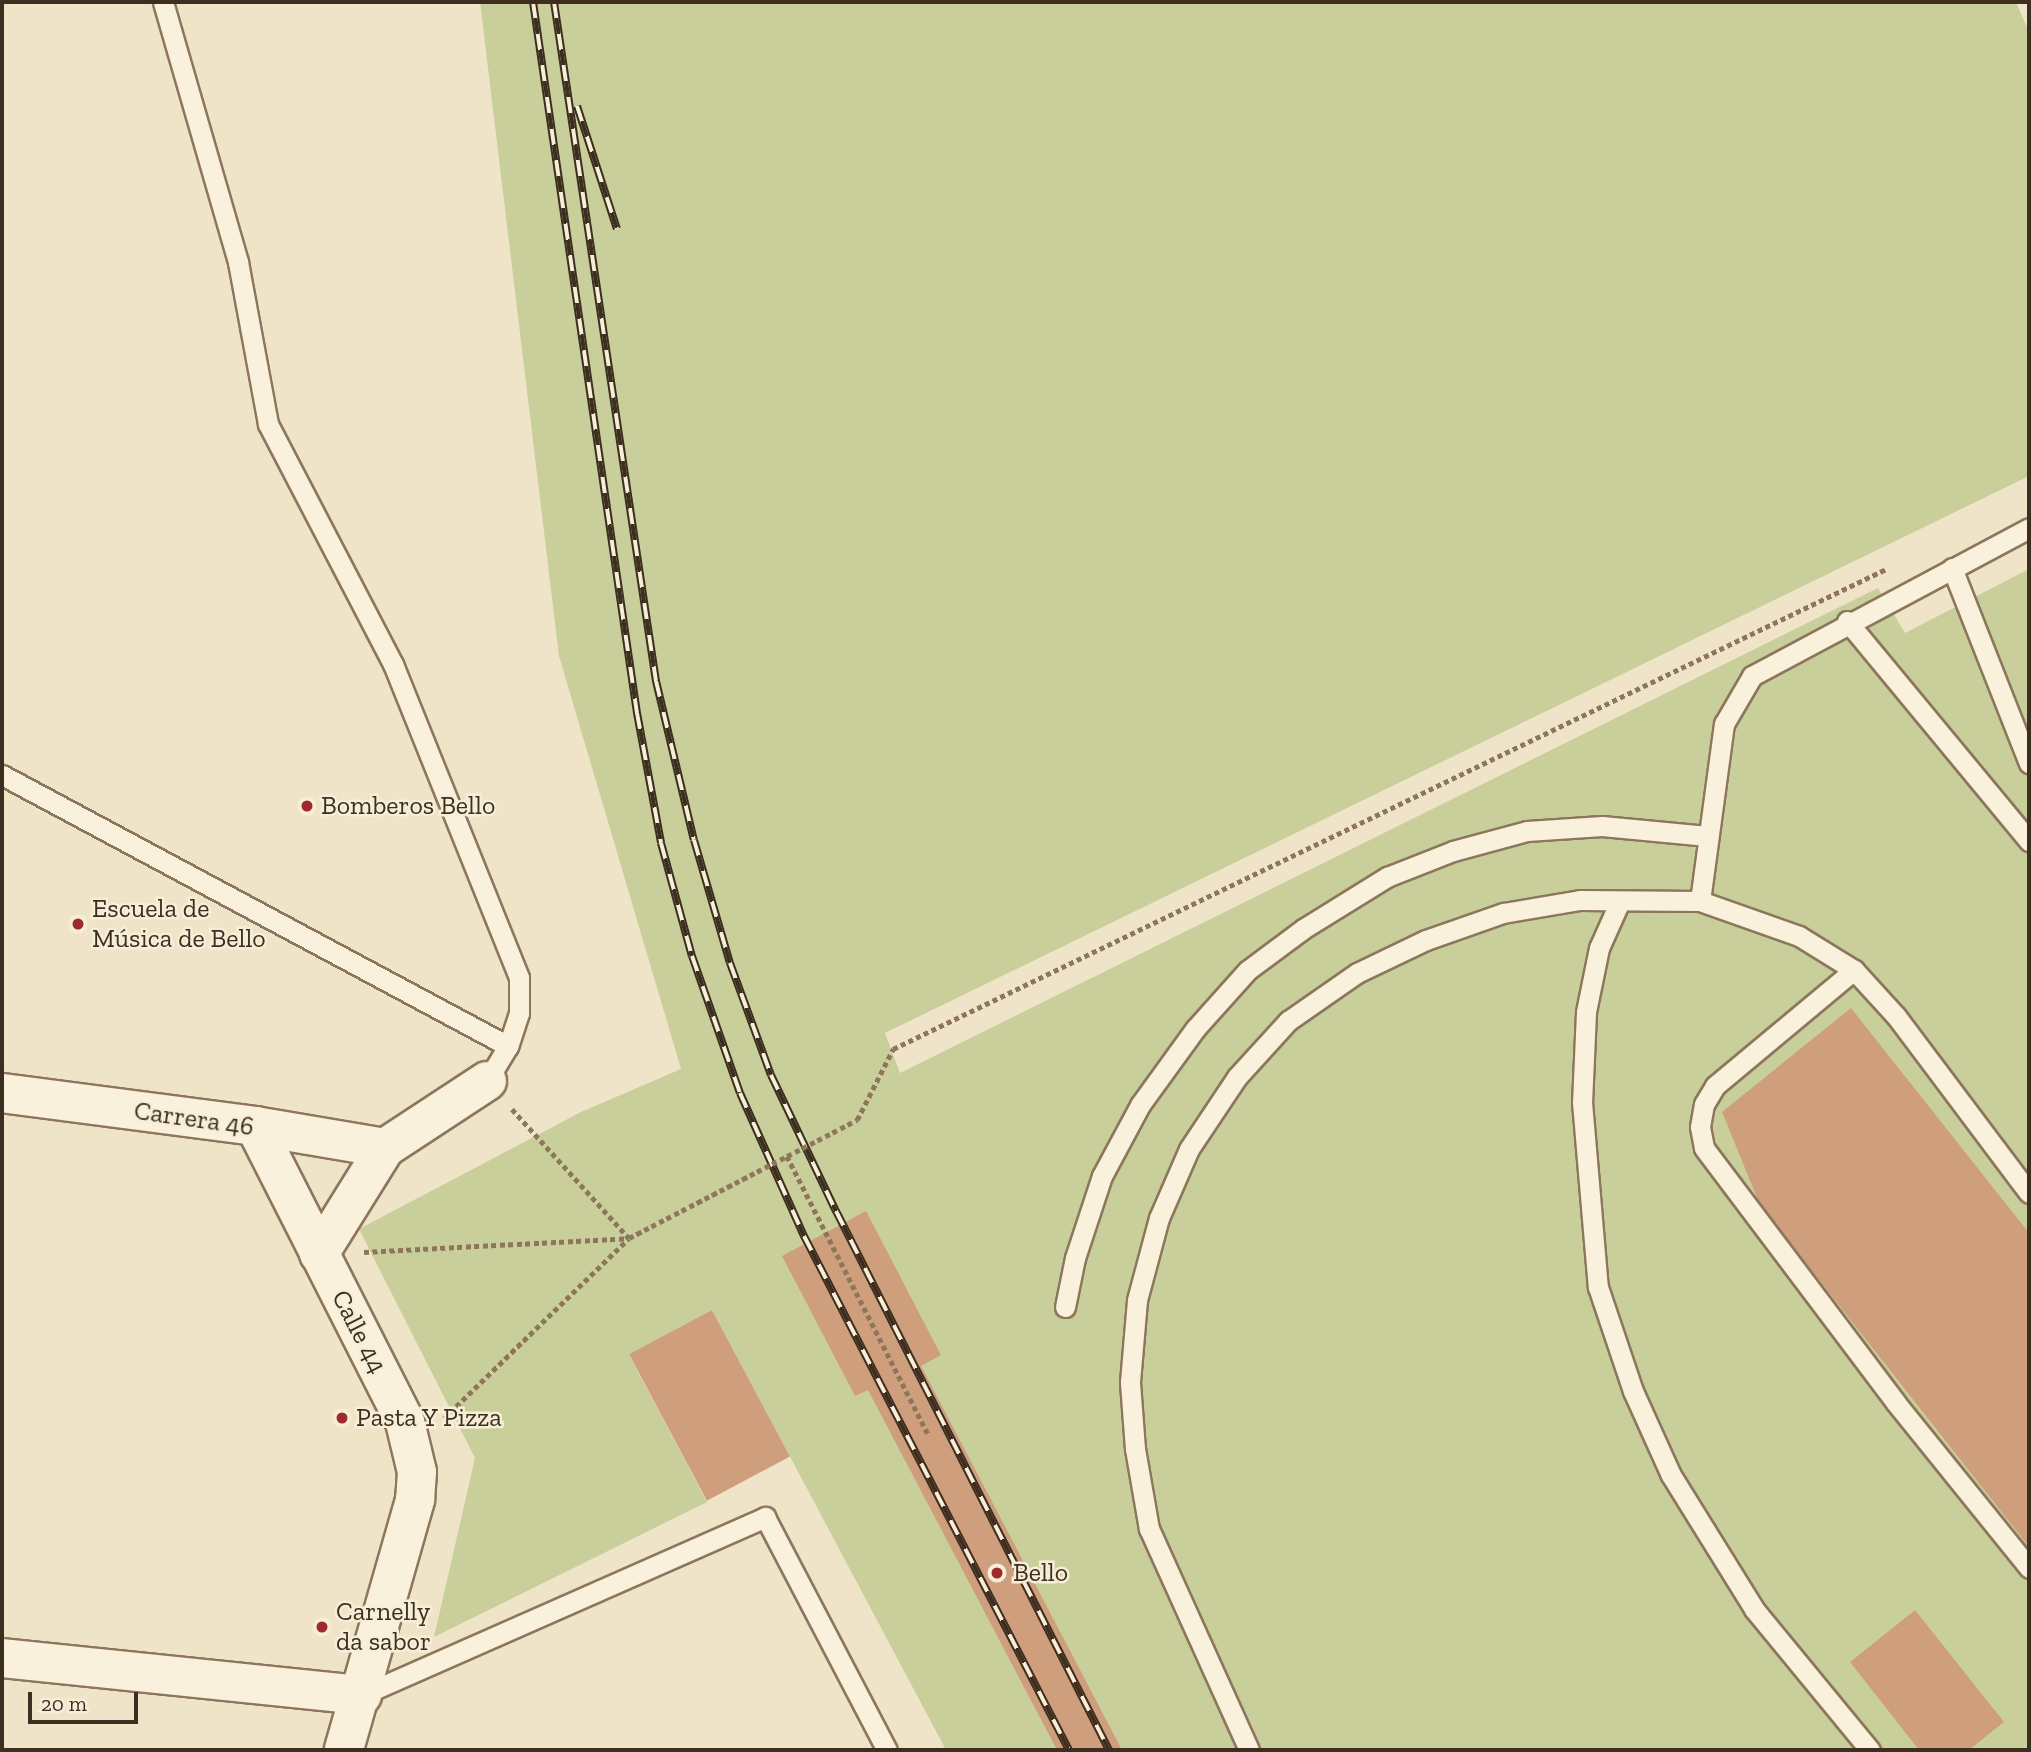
<!DOCTYPE html>
<meta charset="utf-8">
<style>
body{margin:0}
#map{position:relative;width:2031px;height:1752px;overflow:hidden;background:#f0e4c8;font-family:"Zilla Slab",serif}
div>[style]{position:absolute}
[style*='--x']{left:calc(var(--x)*1px);top:calc(var(--y)*1px);width:calc(var(--w)*1px);rotate:calc(var(--a)*1deg)}
.green>*{inset:0;background:#c9cf9b}
.building>*{inset:0;background:#cf9f7d;transform-origin:0 0}
.path>*{height:4.5px;margin-top:-2.25px;transform-origin:0;background:repeating-linear-gradient(90deg,#8d765c 0 5px,transparent 0 8.5px)}
.roads{filter:drop-shadow(2px 0 #8d765c) drop-shadow(-2px 0 #8d765c) drop-shadow(0 2px #8d765c) drop-shadow(0 -2px #8d765c)}
.lane>*{height:19px;margin:-9.5px;padding:0 9.5px;transform-origin:9.5px;border-radius:9.5px;background:#faf1dc}
.street>*{height:38px;margin:-19px;padding:0 19px;transform-origin:19px;border-radius:19px;background:#faf1dc}
.secondary>*{height:38px;margin:-19px;padding:0 19px;transform-origin:19px;border-radius:19px;background:#faf1dc}
.rail>*{height:8px;margin-top:-4px;transform-origin:0;background:repeating-linear-gradient(90deg,#f7eed8 0 16px,#3d2e20 0 32px);box-sizing:border-box;border-block:2px solid #3d2e20}
.path-bridge>*{height:4.5px;margin-top:-2.25px;transform-origin:0;background:repeating-linear-gradient(90deg,#8d765c 0 5px,transparent 0 8.5px)}
.dots>*{width:19px;height:19px;translate:-50% -50%;box-sizing:border-box;border:4px solid #f7eed8;border-radius:50%}
span{translate:-50% -50%;white-space:nowrap;text-align:center;line-height:1.15;-webkit-text-stroke:5px #f7eed8;paint-order:stroke}
.poi-label{font-size:26px;color:#3d2e20}
.left{translate:0 -50%;text-align:left}
.street-label{font-size:26px;color:#3d2e20}
.frame{position:absolute;inset:0;border:4px solid #3d2e20;pointer-events:none}
.scale{position:absolute;left:28px;top:1692px;width:110px;height:32px;box-sizing:border-box;border:4px solid #3d2e20;border-top:0;padding-left:9px;font-size:21px;line-height:24px;white-space:nowrap;color:#3d2e20;-webkit-text-stroke:5px #f7eed8;paint-order:stroke}
</style>
<div id="map">
<div class="green">
<i style="clip-path:polygon(480px 2px,2016px 2px,2029px 32px,2029px 476px,885px 1033px,900px 1073px,1878px 588px,1905px 633px,2029px 569px,2029px 1750px,946px 1750px,712px 1310px,629px 1355px,707px 1502px,434px 1637px,475px 1458px,359px 1229px,581px 1112px,681px 1069px,559px 656px)"></i>
</div>
<div class="building">
<i style="clip-path:polygon(1851px 1008px,2029px 1233px,2029px 1547px,1760px 1205px,1722px 1112px)"></i>
<i style="clip-path:polygon(866px 1211px,941px 1355px,921px 1366px,1122px 1750px,1057px 1750px,868px 1390px,855px 1396px,782px 1256px)"></i>
<i style="left:712px;top:1310px;width:166px;height:94px;rotate:62deg"></i>
<i style="clip-path:polygon(1915px 1610px,2004px 1722px,1969px 1750px,1919px 1750px,1850px 1662px)"></i>
</div>
<div class="path">
<i style="--x:512;--y:1109;--w:173;--a:47.8"></i>
<i style="--x:857;--y:1120;--w:80;--a:-63.1"></i>
<i style="--x:893;--y:1049;--w:1103;--a:-25.8"></i>
<i style="--x:787;--y:1156;--w:312;--a:63.1"></i>
<i style="--x:364;--y:1252;--w:265;--a:-3"></i>
<i style="--x:444;--y:1418;--w:257;--a:-44.2"></i>
</div>
<div class="roads">
<div class="lane">
<i style="--x:163;--y:2;--w:271;--a:73.9"></i>
<i style="--x:238;--y:262;--w:165;--a:79.5"></i>
<i style="--x:268;--y:424;--w:271;--a:62.5"></i>
<i style="--x:393;--y:664;--w:338;--a:68.1"></i>
<i style="--x:519;--y:978;--w:35;--a:90"></i>
<i style="--x:519;--y:1013;--w:35;--a:108"></i>
<i style="--x:508;--y:1046;--w:41;--a:121"></i>
<i style="--x:1952;--y:568;--w:210;--a:68.5"></i>
<i style="--x:1847;--y:621;--w:286;--a:50.4"></i>
<i style="--x:2;--y:775;--w:574;--a:28.17"></i>
<i style="--x:1620;--y:901;--w:51;--a:114.1"></i>
<i style="--x:1599;--y:948;--w:65;--a:101.5"></i>
<i style="--x:1586;--y:1012;--w:90;--a:92.5"></i>
<i style="--x:1582;--y:1102;--w:186;--a:85.1"></i>
<i style="--x:1598;--y:1287;--w:110;--a:71.4"></i>
<i style="--x:1633;--y:1391;--w:92;--a:65.7"></i>
<i style="--x:1671;--y:1475;--w:158;--a:58.2"></i>
<i style="--x:1754;--y:1609;--w:183;--a:50.6"></i>
<i style="--x:1700;--y:901;--w:179;--a:-82.3"></i>
<i style="--x:1724;--y:724;--w:56;--a:-59.7"></i>
<i style="--x:1752;--y:676;--w:314;--a:-28.1"></i>
<i style="--x:1854;--y:970;--w:181;--a:140.2"></i>
<i style="--x:1715;--y:1086;--w:21;--a:121"></i>
<i style="--x:1704;--y:1104;--w:23;--a:100"></i>
<i style="--x:1700;--y:1127;--w:21;--a:79"></i>
<i style="--x:1704;--y:1148;--w:319;--a:53"></i>
<i style="--x:1896;--y:1403;--w:212;--a:51.1"></i>
<i style="--x:1065;--y:1307;--w:50;--a:-78.5"></i>
<i style="--x:1075;--y:1258;--w:86;--a:-71.8"></i>
<i style="--x:1102;--y:1176;--w:81;--a:-61.8"></i>
<i style="--x:1140;--y:1105;--w:94;--a:-54.1"></i>
<i style="--x:1195;--y:1029;--w:79;--a:-48.1"></i>
<i style="--x:1248;--y:970;--w:69;--a:-36.7"></i>
<i style="--x:1303;--y:929;--w:99;--a:-31.8"></i>
<i style="--x:1387;--y:877;--w:71;--a:-21.5"></i>
<i style="--x:1453;--y:851;--w:77;--a:-15.1"></i>
<i style="--x:1527;--y:831;--w:75;--a:-3.8"></i>
<i style="--x:1602;--y:826;--w:106;--a:5.4"></i>
<i style="--x:362;--y:1695;--w:441;--a:-23.8"></i>
<i style="--x:765;--y:1517;--w:263;--a:62.4"></i>
<i style="--x:1249;--y:1750;--w:243;--a:-114.3"></i>
<i style="--x:1149;--y:1529;--w:81;--a:-99.9"></i>
<i style="--x:1135;--y:1449;--w:67;--a:-94.3"></i>
<i style="--x:1130;--y:1382;--w:82;--a:-85.1"></i>
<i style="--x:1137;--y:1300;--w:85;--a:-75"></i>
<i style="--x:1159;--y:1218;--w:75;--a:-66.5"></i>
<i style="--x:1189;--y:1149;--w:87;--a:-56.3"></i>
<i style="--x:1237;--y:1077;--w:76;--a:-47.7"></i>
<i style="--x:1288;--y:1021;--w:84;--a:-34.8"></i>
<i style="--x:1357;--y:973;--w:76;--a:-25.6"></i>
<i style="--x:1426;--y:940;--w:82;--a:-19.3"></i>
<i style="--x:1503;--y:913;--w:78;--a:-9.6"></i>
<i style="--x:1580;--y:900;--w:120;--a:0.5"></i>
<i style="--x:1700;--y:901;--w:105;--a:19.5"></i>
<i style="--x:1799;--y:936;--w:65;--a:31.7"></i>
<i style="--x:1854;--y:970;--w:62;--a:47.6"></i>
<i style="--x:1896;--y:1016;--w:221;--a:53.1"></i>
</div>
<div class="street">
<i style="--x:255;--y:1126;--w:132;--a:9.6"></i>
<i style="--x:319;--y:1254;--w:125;--a:-58.1"></i>
<i style="--x:385;--y:1148;--w:122;--a:-33.3"></i>
</div>
<div class="secondary">
<i style="--x:2;--y:1093;--w:255;--a:7.4"></i>
<i style="--x:255;--y:1126;--w:332;--a:63.1"></i>
<i style="--x:405;--y:1422;--w:51;--a:76.5"></i>
<i style="--x:417;--y:1472;--w:28;--a:94"></i>
<i style="--x:415;--y:1500;--w:260;--a:105.9"></i>
<i style="--x:2;--y:1658;--w:362;--a:5.9"></i>
</div>
</div>
<div class="rail">
<i style="--x:533;--y:2;--w:719;--a:81.68"></i>
<i style="--x:637;--y:713;--w:132;--a:79.5"></i>
<i style="--x:661;--y:843;--w:117;--a:74.7"></i>
<i style="--x:692;--y:956;--w:145;--a:70.7"></i>
<i style="--x:740;--y:1093;--w:157;--a:65.9"></i>
<i style="--x:804;--y:1236;--w:578;--a:62.73"></i>
<i style="--x:554;--y:2;--w:687;--a:81.46"></i>
<i style="--x:656;--y:681;--w:163;--a:76.6"></i>
<i style="--x:694;--y:840;--w:128;--a:73.7"></i>
<i style="--x:730;--y:963;--w:119;--a:69.9"></i>
<i style="--x:771;--y:1075;--w:151;--a:64.5"></i>
<i style="--x:836;--y:1211;--w:604;--a:63.14"></i>
<i style="--x:577;--y:106;--w:129;--a:72"></i>
</div>
<div class="path-bridge">
<i style="--x:629;--y:1238;--w:257;--a:-27.4"></i>
</div>
<div class="dots">
<i style="left:307px;top:806px;background:#9e2a2b"></i>
<i style="left:78px;top:924px;background:#9e2a2b"></i>
<i style="left:342px;top:1418px;background:#9e2a2b"></i>
<i style="left:997px;top:1573px;background:#9e2a2b"></i>
<i style="left:322px;top:1627px;background:#9e2a2b"></i>
</div>
<div class="poi-label">
<span class="left" style="left:321px;top:806px">Bomberos Bello</span>
<span class="left" style="left:92px;top:924px">Escuela de<br>Música de Bello</span>
<span class="left" style="left:356px;top:1418px">Pasta Y Pizza</span>
<span class="left" style="left:1013px;top:1573px">Bello</span>
<span class="left" style="left:336px;top:1627px">Carnelly<br>da sabor</span>
</div>
<div class="street-label">
<span style="left:194px;top:1119px;rotate:8deg">Carrera 46</span>
<span style="left:359px;top:1332px;rotate:63deg">Calle 44</span>
</div>
<div class="frame"></div>
<div class="scale">20 m</div>
</div>
